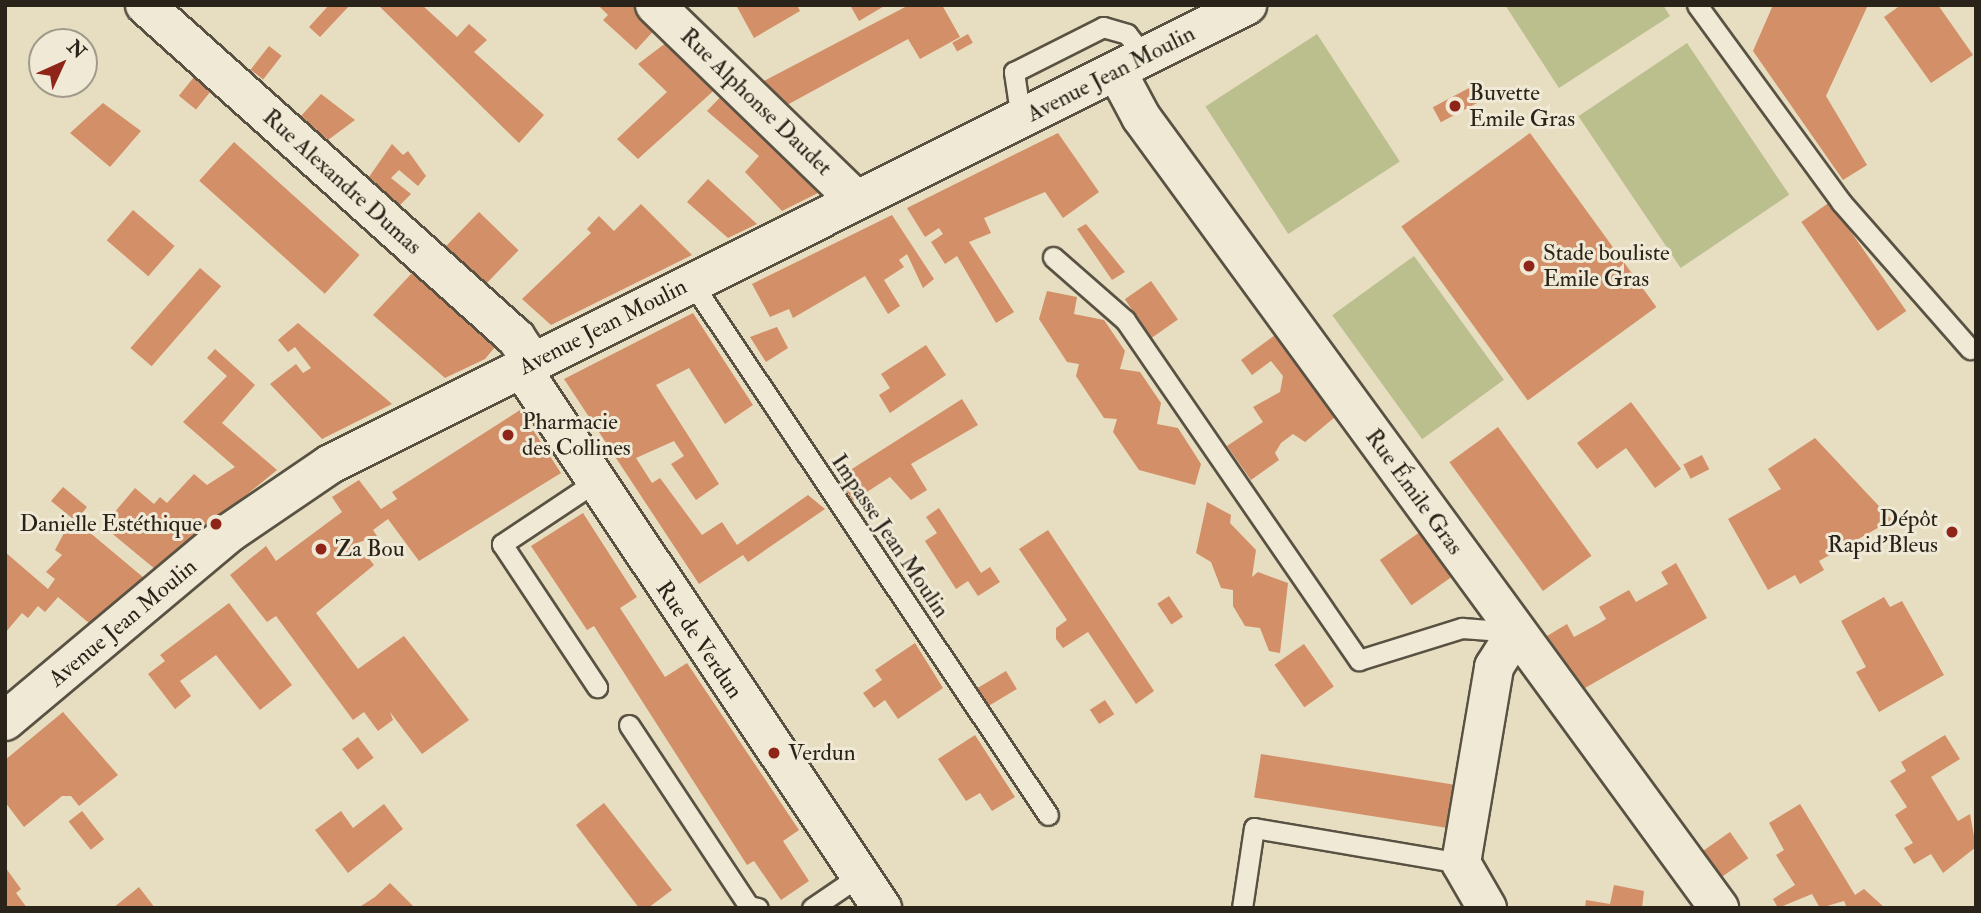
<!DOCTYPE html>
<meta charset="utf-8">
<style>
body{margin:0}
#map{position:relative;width:1981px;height:913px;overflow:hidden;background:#e7ddc0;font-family:"IM FELL Double Pica",serif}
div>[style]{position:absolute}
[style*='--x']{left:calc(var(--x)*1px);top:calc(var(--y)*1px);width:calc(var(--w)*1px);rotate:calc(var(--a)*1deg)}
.green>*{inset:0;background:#bbbf8e;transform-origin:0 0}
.building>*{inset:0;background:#d38f68;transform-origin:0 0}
.roads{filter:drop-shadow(2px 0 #595243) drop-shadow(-2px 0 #595243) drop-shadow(0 2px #595243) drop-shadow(0 -2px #595243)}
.service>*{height:19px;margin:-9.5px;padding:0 9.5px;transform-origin:9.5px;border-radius:9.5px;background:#efe9d6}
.minor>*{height:38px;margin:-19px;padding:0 19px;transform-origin:19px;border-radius:19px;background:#efe9d6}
.secondary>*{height:38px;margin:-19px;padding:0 19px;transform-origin:19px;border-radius:19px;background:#efe9d6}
.dots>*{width:19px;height:19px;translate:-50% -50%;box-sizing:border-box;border:4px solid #efe9d6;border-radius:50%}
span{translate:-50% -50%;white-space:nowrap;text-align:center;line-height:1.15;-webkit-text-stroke:6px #efe9d6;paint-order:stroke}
.street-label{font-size:23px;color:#2a2319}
.poi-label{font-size:23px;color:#2a2319}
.left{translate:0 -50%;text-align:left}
.right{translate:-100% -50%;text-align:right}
.frame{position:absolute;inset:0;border:7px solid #2a2319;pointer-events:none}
.north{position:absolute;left:28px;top:28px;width:70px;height:70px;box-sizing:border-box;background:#efe9d6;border:2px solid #a09a8a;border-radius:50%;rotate:45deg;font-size:19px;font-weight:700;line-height:28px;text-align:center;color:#2a2319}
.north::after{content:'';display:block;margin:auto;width:24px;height:32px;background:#8f2418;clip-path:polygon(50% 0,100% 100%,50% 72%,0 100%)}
</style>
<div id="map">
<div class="green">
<i style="clip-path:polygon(1505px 5px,1663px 5px,1670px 16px,1559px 88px)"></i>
<i style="left:1317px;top:34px;width:152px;height:133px;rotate:57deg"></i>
<i style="left:1687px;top:43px;width:183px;height:131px;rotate:56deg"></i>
<i style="left:1414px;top:256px;width:153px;height:101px;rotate:54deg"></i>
</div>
<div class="building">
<i style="clip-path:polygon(329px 5px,350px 5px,320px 37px,309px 27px)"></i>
<i style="clip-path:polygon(378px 5px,422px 5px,457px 37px,469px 24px,487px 40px,474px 52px,544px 115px,519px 143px)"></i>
<i style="clip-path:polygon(598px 5px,635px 5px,658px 26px,636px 50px,603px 20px,608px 15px)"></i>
<i style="clip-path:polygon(736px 5px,797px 5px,800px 11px,754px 38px)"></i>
<i style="clip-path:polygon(850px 5px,886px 5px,859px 21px)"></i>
<i style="clip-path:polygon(909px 5px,942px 5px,960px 37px,920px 59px,908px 39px,787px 105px,762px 82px)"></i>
<i style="clip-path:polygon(1773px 5px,1868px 5px,1826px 96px,1867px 165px,1843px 180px,1753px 51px)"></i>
<i style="clip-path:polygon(1901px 5px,1938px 5px,1973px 55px,1931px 83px,1884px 17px)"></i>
<i style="left:968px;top:34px;width:10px;height:18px;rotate:61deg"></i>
<i style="clip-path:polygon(671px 39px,720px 85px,638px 159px,617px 139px,667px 92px,638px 64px)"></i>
<i style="left:269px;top:46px;width:16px;height:30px;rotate:38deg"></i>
<i style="left:194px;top:77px;width:22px;height:24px;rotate:39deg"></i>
<i style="left:1469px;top:88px;width:17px;height:41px;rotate:62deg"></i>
<i style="clip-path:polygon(726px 91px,830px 187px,782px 211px,745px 172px,759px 156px,707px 111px)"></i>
<i style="clip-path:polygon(321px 94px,355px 120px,328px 140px,301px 116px)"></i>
<i style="clip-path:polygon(103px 103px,141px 131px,110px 167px,70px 133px)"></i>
<i style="clip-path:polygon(1058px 133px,1099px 192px,1063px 218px,1045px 192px,984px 218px,991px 233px,969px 242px,1014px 312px,996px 323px,957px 256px,945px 264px,931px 242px,943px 234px,939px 228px,925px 237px,907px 208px)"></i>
<i style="left:1530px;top:133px;width:215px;height:159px;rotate:54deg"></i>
<i style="left:234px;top:142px;width:169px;height:52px;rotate:42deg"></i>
<i style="clip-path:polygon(392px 144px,403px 155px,408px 151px,426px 176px,418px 186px,399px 170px,391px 178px,411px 194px,400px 205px,369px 177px)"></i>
<i style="clip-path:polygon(708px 179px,757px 224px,728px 238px,687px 202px)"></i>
<i style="left:1830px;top:202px;width:133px;height:35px;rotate:55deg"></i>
<i style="clip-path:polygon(641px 204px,692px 255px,551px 325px,522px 299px,591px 233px,587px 229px,599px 216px,614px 231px)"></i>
<i style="left:133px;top:210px;width:55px;height:40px;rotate:41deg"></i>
<i style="left:479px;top:212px;width:55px;height:48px;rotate:44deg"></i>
<i style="clip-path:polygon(892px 215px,934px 279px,923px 288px,907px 254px,899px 260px,904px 267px,884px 280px,900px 306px,888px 314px,865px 276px,793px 318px,789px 309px,770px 317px,752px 284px)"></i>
<i style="clip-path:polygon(1086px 224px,1125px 272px,1112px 280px,1077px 229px)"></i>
<i style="left:200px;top:268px;width:28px;height:106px;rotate:41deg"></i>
<i style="clip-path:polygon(412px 273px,495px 347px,485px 359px,445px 378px,373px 315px)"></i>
<i style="left:1151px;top:281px;width:47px;height:32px;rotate:55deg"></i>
<i style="clip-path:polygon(1047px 291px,1077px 297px,1074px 314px,1104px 320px,1125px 351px,1120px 369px,1140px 372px,1161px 403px,1157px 424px,1178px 428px,1201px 464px,1195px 485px,1139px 470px,1113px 432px,1117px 419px,1104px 418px,1076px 376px,1079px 364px,1067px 362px,1039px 319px)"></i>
<i style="clip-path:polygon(693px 313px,753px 405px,725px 424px,689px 368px,656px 385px,719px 484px,696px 500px,671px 464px,684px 456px,674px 441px,636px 458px,652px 483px,660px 478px,702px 535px,722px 522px,737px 545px,808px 495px,825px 509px,748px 562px,743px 555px,699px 584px,564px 379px)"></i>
<i style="clip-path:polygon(298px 323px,392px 404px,322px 439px,270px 384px,296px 364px,303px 373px,311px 368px,295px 347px,288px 352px,278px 340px)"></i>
<i style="clip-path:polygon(777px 327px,788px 348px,766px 362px,750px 337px)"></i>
<i style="clip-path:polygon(1275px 335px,1335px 417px,1305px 442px,1293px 434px,1281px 443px,1275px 453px,1279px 460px,1251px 480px,1227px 446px,1263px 422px,1253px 407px,1280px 392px,1283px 376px,1271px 361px,1252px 375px,1241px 360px)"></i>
<i style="clip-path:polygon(926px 345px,946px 375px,890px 413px,879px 395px,890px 388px,881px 374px)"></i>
<i style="clip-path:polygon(215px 349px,255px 385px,222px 423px,277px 470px,155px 569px,103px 526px,135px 488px,154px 504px,160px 497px,167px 503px,194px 474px,207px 485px,235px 467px,183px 422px,227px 376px,207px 358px)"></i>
<i style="clip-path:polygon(962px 399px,978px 425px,911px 464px,927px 490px,911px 500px,890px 477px,853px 501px,841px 483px,844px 474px)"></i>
<i style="clip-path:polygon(1631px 402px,1681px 469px,1655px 488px,1626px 448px,1597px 469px,1577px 443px)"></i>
<i style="clip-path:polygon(520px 410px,561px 473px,419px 561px,388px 519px,373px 530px,377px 536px,357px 543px,374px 565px,316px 613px,358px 669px,404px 636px,469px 720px,422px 754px,390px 712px,393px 720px,378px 731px,364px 712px,353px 720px,276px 616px,267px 622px,230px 575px,266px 546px,276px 561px,342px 512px,332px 497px,359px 480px,381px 509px,397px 499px,392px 492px)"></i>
<i style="left:1498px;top:427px;width:159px;height:60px;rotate:54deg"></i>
<i style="clip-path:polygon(1815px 438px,1892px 520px,1819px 561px,1824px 570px,1800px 584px,1795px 575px,1768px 590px,1728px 519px,1781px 489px,1768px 469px)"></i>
<i style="left:1702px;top:455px;width:16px;height:21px;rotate:63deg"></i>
<i style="clip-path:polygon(63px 487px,87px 507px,76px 521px,144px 578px,89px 623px,58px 597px,45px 612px,38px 606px,28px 618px,22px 613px,5px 633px,5px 552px,48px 589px,55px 579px,46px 572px,62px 555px,55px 550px,72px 518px,51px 501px)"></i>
<i style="clip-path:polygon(1207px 502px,1231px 515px,1230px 523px,1256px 550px,1252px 577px,1258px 572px,1288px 583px,1280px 653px,1269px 651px,1260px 628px,1245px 626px,1233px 606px,1233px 590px,1221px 588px,1211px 562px,1196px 553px)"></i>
<i style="clip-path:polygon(939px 508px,981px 573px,990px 567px,1000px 582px,978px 596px,968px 581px,956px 589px,925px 541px,937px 533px,926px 517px)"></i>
<i style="clip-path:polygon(583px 513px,637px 597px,620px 608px,665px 677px,687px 663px,799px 830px,783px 841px,809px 881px,781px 900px,754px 861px,747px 865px,594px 626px,587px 630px,531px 546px)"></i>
<i style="clip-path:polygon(1048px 530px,1154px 691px,1136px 704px,1088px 632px,1063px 648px,1056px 639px,1056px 628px,1067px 620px,1019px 549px)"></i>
<i style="left:1420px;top:532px;width:55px;height:49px;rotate:55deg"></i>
<i style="clip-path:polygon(1676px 563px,1707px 618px,1585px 688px,1547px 636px,1567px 624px,1574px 637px,1598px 624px,1606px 619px,1599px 607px,1629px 590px,1636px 602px,1668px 584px,1661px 572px)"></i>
<i style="left:1169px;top:596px;width:25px;height:14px;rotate:56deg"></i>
<i style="clip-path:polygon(1884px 597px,1890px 607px,1902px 601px,1944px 675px,1879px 712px,1856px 672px,1866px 667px,1841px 621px)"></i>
<i style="clip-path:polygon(229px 603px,292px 685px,260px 710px,216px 655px,180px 681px,191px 696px,175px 709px,148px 674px,165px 661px,160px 655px)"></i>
<i style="clip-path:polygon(915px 643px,943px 688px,898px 719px,885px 700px,874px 708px,863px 693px,882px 680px,875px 670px)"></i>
<i style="left:1304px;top:644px;width:52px;height:36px;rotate:55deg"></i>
<i style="left:1006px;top:671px;width:21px;height:35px;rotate:59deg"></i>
<i style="left:1105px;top:700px;width:17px;height:18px;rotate:57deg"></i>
<i style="clip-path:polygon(63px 712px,118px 775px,79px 806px,71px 796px,62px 796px,24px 827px,5px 802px,5px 760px)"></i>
<i style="clip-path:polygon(975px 735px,1015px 797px,992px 811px,980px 793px,966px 801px,938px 759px)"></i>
<i style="clip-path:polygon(1945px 735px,1960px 759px,1931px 777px,1958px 821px,1970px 814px,1976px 847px,1943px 873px,1931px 854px,1914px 864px,1904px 848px,1913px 843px,1895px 815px,1907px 807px,1890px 781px,1906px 771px,1901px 762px)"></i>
<i style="left:358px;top:737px;width:26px;height:20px;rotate:53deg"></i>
<i style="left:1261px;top:754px;width:196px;height:44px;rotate:9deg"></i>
<i style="clip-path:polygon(604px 803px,672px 890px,648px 908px,639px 908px,576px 825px)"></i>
<i style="clip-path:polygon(384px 804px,403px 829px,348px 873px,315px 830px,341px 811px,353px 828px)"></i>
<i style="clip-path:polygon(1800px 804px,1855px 895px,1864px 889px,1885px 908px,1847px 908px,1844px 901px,1820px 908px,1812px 894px,1778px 908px,1773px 899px,1795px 885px,1776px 855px,1784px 850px,1769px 823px)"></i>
<i style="left:82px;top:811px;width:36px;height:17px;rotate:52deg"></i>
<i style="left:1730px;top:832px;width:32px;height:33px;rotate:55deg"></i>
<i style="clip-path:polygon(5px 867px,21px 889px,16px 893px,27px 908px,5px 908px)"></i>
<i style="clip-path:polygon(390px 883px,415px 908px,358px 908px,375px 897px)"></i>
<i style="clip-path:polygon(1614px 885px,1644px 891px,1642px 908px,1585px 908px,1586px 900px,1610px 904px)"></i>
<i style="clip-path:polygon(139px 887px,155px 908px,113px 908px)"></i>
</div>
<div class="roads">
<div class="service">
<i style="--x:1697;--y:5;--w:244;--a:53.8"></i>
<i style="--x:1841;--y:202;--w:196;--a:48.7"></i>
<i style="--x:1021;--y:119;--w:48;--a:-98.5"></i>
<i style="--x:1014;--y:72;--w:100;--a:-26.8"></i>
<i style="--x:1103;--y:27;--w:25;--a:16"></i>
<i style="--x:1127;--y:34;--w:29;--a:52"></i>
<i style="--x:1053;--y:257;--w:96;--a:41.2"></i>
<i style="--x:1125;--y:320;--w:413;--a:55.5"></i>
<i style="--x:1359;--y:660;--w:108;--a:-17.3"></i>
<i style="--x:1462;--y:628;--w:54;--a:4.2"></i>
<i style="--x:692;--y:283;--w:640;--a:56.21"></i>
<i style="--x:595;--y:482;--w:112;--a:146.3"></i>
<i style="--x:502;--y:544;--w:172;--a:56.4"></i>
<i style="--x:629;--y:725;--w:217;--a:56.5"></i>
<i style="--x:749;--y:906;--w:9;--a:13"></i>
<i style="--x:812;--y:908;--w:57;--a:-34.2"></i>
<i style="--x:1242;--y:908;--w:81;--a:-81.5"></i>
<i style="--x:1254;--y:828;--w:210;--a:9.6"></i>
</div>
<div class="minor">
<i style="--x:145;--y:5;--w:499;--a:41.9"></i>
<i style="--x:516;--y:338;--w:29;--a:55"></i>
<i style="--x:655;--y:5;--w:280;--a:44.1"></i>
<i style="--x:1117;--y:72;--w:51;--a:61.9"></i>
<i style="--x:1141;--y:117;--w:980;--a:53.84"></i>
<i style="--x:521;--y:368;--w:650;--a:56.24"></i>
<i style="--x:1487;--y:908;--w:52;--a:-120"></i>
<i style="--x:1461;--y:863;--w:199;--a:-80.4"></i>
<i style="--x:1494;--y:667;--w:41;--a:-57.8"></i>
</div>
<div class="secondary">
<i style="--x:5;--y:721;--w:292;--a:-40"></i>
<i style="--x:229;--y:533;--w:121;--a:-34.2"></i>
<i style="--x:329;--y:465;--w:1027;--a:-26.61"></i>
</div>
</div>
<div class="dots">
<i style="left:1455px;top:106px;background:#8f2418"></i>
<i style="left:1529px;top:266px;background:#8f2418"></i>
<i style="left:508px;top:435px;background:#8f2418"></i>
<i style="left:216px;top:524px;background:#8f2418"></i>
<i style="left:1952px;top:532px;background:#8f2418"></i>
<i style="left:321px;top:549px;background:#8f2418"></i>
<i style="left:774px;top:753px;background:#8f2418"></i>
</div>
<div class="street-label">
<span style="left:1111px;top:74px;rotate:-27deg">Avenue Jean Moulin</span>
<span style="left:756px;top:102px;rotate:44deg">Rue Alphonse Daudet</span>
<span style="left:342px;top:182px;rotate:42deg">Rue Alexandre Dumas</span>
<span style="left:603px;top:327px;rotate:-27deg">Avenue Jean Moulin</span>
<span style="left:1414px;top:492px;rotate:54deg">Rue Émile Gras</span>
<span style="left:890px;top:536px;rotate:56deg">Impasse Jean Moulin</span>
<span style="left:123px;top:623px;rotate:-40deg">Avenue Jean Moulin</span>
<span style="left:699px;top:640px;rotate:56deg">Rue de Verdun</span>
</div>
<div class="poi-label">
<span class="left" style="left:1469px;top:106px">Buvette<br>Emile Gras</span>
<span class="left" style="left:1543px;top:266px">Stade bouliste<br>Emile Gras</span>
<span class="left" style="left:522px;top:435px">Pharmacie<br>des Collines</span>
<span class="right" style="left:1938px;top:532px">Dépôt<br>Rapid'Bleus</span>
<span class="right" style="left:202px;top:524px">Danielle Estéthique</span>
<span class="left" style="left:335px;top:549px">Za Bou</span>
<span class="left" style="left:788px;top:753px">Verdun</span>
</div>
<div class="frame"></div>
<div class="north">N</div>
</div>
